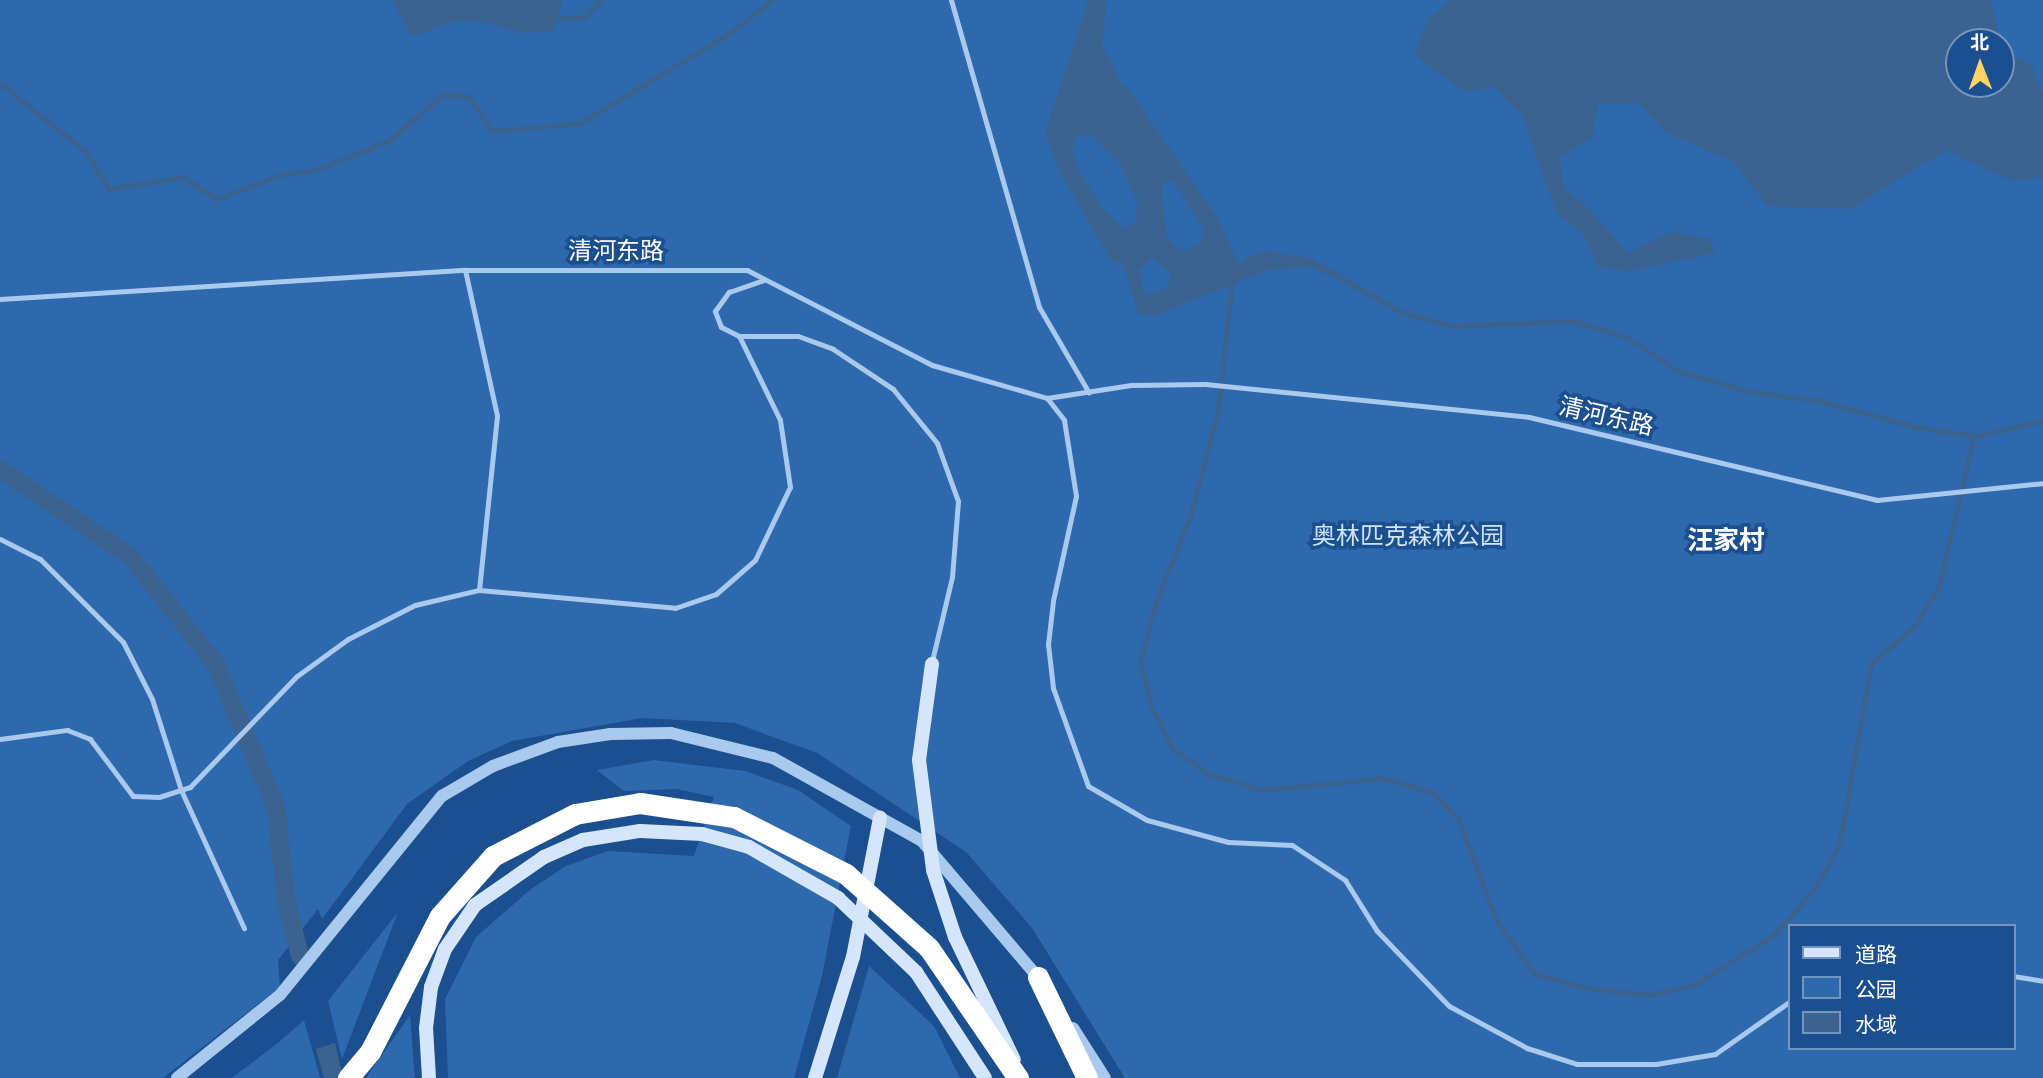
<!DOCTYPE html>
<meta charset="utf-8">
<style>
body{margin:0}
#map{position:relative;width:2043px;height:1078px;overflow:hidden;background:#1b4f8f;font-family:"Alegreya Sans","Noto Sans SC",sans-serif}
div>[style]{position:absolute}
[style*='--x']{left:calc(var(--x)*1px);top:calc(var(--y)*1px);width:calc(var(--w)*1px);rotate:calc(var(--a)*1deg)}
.green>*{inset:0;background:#2e69ad}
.water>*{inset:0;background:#3c6290}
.stream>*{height:5px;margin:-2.5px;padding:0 2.5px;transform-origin:2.5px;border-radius:2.5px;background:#3c6290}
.canal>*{height:18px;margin:-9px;padding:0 9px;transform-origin:9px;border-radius:9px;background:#3c6290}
.service>*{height:5px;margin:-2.5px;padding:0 2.5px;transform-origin:2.5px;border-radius:2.5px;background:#a9c9ee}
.tertiary>*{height:12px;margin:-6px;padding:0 6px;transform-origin:6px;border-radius:6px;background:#a9c9ee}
.secondary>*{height:14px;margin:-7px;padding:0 7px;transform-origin:7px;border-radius:7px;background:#d6e6fa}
.motorway>*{height:21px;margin:-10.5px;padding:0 10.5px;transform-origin:10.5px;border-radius:10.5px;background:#fff}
.secondary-bridge>*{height:14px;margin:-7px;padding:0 7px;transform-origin:7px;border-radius:7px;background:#d6e6fa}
.motorway-bridge>*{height:21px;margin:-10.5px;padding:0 10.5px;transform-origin:10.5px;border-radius:10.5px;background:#fff}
span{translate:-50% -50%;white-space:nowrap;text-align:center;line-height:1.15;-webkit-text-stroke:7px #1b4f8f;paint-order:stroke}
.street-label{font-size:24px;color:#fff}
.park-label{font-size:24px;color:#cfe3fa}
.neighbourhood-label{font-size:26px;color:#fff;font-weight:700}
.legend{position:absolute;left:1788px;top:924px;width:228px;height:126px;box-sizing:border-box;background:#1b4f8f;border:2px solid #7695bc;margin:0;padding:9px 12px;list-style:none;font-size:21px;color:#fff}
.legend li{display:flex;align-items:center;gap:14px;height:35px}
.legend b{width:35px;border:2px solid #7695bc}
.north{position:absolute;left:1945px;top:28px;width:70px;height:70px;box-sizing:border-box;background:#1b4f8f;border:2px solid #7695bc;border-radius:50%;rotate:359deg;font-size:19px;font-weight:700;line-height:28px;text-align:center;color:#fff}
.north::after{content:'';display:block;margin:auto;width:24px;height:32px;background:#ffd166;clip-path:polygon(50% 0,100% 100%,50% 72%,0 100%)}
</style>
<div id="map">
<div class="green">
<i style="clip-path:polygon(evenodd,0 0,2043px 0,2043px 1078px,1125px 1078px,1032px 928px,966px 852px,817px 753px,735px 723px,642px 718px,512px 741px,468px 761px,407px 804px,322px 919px,318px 909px,278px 960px,280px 987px,163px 1078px,0 1078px,0 0,1959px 42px,2001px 42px,2001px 84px,1959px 84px,1959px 42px,0 0,1789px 926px,2013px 926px,2013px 1048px,1789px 1048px,1789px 926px)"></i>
<i style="clip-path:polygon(654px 760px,745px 771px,798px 790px,851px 826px,822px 976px,794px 1078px,448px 1078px,445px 999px,476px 937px,531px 889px,566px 866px,608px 851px,694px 856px,714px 797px,677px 789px,624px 791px,597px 770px)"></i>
<i style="clip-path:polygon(398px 912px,342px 1059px,328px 1001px)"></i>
<i style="clip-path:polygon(869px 966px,934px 1026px,960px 1078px,837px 1078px)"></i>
<i style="clip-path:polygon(410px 1015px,415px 1078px,366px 1078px)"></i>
<i style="clip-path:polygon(304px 1020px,320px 1078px,232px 1078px,279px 1042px)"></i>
</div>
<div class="water">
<i style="clip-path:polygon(392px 0,562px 0,562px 3px,553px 31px,524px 33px,490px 23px,455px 21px,412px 36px)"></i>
<i style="clip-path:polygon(evenodd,1088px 0,1107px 0,1102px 45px,1127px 95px,1213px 216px,1234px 265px,1265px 253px,1311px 260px,1349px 282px,1307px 267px,1268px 270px,1153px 316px,1138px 314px,1124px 266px,1110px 259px,1062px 176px,1045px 133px,1088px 0,1092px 135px,1121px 165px,1138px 204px,1136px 223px,1124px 229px,1105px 212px,1079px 172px,1072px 150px,1076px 137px,1092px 135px,1088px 0,1172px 180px,1205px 230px,1202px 243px,1189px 250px,1177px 248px,1166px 235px,1162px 191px,1163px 182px,1172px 180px,1088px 0,1152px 258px,1170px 273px,1169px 282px,1160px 293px,1144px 294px,1139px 270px,1152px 258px)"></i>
<i style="clip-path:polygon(evenodd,1452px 0,1990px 0,2004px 51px,2032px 65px,2043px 94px,2043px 177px,2012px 181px,1946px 150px,1850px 209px,1767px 206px,1734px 162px,1665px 132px,1638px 103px,1598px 103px,1592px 138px,1560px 157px,1563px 188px,1587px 206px,1627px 253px,1671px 232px,1709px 238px,1715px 253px,1630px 271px,1599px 267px,1583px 233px,1557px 214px,1523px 117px,1494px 87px,1464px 92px,1414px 54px,1428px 19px,1452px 0,2001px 42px,2001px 84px,1959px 84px,1959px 42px,2001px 42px)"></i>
<i style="clip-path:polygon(335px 1043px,343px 1078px,324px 1078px,316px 1049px)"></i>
</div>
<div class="stream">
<i style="--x:557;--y:19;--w:27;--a:-4"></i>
<i style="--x:584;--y:17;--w:24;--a:-45"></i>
<i style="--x:0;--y:83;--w:110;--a:38.7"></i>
<i style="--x:86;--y:152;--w:44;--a:58.1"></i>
<i style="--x:109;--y:189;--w:75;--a:-9.2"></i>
<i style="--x:183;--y:177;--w:40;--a:32.9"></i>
<i style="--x:217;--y:199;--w:71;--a:-20.7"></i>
<i style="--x:283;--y:174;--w:30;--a:-6"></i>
<i style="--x:313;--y:171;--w:81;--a:-21.8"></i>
<i style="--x:388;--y:141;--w:73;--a:-40"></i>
<i style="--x:444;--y:94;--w:25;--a:7"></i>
<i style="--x:469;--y:97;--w:42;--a:54.8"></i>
<i style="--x:493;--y:131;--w:87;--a:-5.3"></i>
<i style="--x:580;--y:123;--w:179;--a:-31"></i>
<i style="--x:733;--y:31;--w:50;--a:-38.5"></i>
<i style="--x:1125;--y:89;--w:155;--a:55.3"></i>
<i style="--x:1213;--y:216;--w:53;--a:64.4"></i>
<i style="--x:1246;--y:260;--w:20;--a:-20"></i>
<i style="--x:1265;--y:253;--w:47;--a:8.7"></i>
<i style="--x:1234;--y:265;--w:147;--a:96.3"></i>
<i style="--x:1218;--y:411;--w:106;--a:104.7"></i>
<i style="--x:1191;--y:514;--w:95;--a:111.7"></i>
<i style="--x:1156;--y:602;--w:62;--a:104.9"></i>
<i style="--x:1140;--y:662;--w:44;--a:75.7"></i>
<i style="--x:1151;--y:705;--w:49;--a:63.4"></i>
<i style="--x:1173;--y:749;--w:44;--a:34.8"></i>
<i style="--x:1209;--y:774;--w:55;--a:16.8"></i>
<i style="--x:1262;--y:790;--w:121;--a:-5.7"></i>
<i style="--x:1382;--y:778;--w:52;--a:15.6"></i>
<i style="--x:1432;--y:792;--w:39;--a:46"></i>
<i style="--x:1459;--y:820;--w:109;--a:69.6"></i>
<i style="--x:1497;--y:922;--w:64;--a:53.8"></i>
<i style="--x:1535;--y:974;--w:53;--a:15.4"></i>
<i style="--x:1586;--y:988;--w:64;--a:6.2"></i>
<i style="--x:1650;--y:995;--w:46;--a:-12.5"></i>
<i style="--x:1695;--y:985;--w:95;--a:-32.5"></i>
<i style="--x:1775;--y:934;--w:61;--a:-49"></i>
<i style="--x:1815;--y:888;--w:48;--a:-60.3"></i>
<i style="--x:1839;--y:846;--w:185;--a:-80"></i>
<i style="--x:1871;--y:664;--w:60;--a:-40.9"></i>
<i style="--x:1916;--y:625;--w:46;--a:-60.1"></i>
<i style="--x:1939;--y:585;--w:153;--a:-76.8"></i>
<i style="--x:1974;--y:436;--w:71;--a:-12.3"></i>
<i style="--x:1319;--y:265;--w:95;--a:29.8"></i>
<i style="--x:1401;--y:312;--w:55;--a:14.8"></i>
<i style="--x:1454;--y:326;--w:119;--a:-2.4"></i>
<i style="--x:1573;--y:321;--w:58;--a:17.2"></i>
<i style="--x:1628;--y:338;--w:60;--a:33.4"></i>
<i style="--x:1678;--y:371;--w:76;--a:16"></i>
<i style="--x:1751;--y:392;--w:66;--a:6.9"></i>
<i style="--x:1817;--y:400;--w:103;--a:15.3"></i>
<i style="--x:1916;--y:427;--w:59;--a:8.8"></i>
</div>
<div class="canal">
<i style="--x:0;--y:469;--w:158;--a:33.9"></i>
<i style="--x:131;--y:557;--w:137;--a:51.8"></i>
<i style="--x:216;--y:665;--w:154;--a:67.1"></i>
<i style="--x:276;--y:807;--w:93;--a:83.8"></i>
<i style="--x:286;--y:899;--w:59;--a:76.2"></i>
</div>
<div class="service">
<i style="--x:951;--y:0;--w:319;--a:74"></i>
<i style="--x:1039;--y:307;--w:99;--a:59.8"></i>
<i style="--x:465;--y:270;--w:149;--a:77.6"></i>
<i style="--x:497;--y:416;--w:175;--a:95.9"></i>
<i style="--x:0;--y:299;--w:466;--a:-3.6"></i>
<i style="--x:465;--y:270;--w:282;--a:0"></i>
<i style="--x:747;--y:270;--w:208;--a:27.2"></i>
<i style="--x:932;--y:365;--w:120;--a:16"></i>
<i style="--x:1047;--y:398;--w:85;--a:-8.8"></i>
<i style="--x:1131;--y:385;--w:74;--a:-0.8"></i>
<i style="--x:1205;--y:384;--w:326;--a:5.8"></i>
<i style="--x:1529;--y:417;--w:358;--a:13.4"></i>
<i style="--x:1877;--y:500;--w:167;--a:-5.8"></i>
<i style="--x:739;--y:336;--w:59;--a:0"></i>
<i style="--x:798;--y:336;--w:37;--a:20"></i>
<i style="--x:833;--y:349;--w:72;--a:33.7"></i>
<i style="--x:893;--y:389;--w:70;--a:50.8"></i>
<i style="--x:937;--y:443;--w:62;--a:70.1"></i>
<i style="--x:958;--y:501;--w:76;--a:94.5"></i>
<i style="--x:952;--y:577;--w:86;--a:103.4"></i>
<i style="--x:1047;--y:398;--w:28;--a:52"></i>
<i style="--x:1064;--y:420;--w:77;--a:81"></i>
<i style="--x:1076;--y:496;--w:107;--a:102.4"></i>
<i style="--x:1053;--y:601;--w:43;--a:96.6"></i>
<i style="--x:1048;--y:644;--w:44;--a:83.5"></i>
<i style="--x:1053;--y:688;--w:104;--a:70.3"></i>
<i style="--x:1088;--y:786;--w:68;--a:30"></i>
<i style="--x:1147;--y:820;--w:84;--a:15.2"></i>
<i style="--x:1228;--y:842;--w:64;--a:2.7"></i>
<i style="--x:1292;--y:845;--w:64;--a:33.4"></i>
<i style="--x:1345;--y:880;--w:60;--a:57.9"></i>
<i style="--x:1377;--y:931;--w:104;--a:46.2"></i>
<i style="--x:1449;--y:1006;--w:89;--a:28.3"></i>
<i style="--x:1527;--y:1048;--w:52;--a:17.7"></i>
<i style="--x:1577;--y:1064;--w:79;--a:0"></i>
<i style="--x:1656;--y:1064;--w:60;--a:-9.6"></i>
<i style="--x:1715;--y:1054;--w:90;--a:-35.1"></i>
<i style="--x:0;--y:539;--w:45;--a:26.6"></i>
<i style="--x:40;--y:559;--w:117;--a:45"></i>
<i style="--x:123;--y:642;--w:64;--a:63"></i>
<i style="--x:152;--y:699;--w:96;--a:72.3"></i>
<i style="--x:181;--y:790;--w:152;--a:65.5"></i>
<i style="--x:0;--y:739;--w:68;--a:-7.7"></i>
<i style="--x:67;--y:730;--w:25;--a:21"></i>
<i style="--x:90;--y:739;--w:71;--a:53"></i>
<i style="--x:133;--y:796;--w:26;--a:2"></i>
<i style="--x:159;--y:797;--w:33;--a:-18"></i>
<i style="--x:190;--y:787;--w:154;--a:-46.1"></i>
<i style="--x:297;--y:676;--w:63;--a:-36"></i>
<i style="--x:348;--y:639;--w:75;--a:-26.9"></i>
<i style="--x:415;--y:605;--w:66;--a:-13.2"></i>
<i style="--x:479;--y:590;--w:197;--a:5.2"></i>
<i style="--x:675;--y:608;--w:43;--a:-18.9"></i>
<i style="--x:716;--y:594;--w:52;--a:-41.1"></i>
<i style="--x:755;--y:560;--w:81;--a:-64.4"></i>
<i style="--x:790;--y:487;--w:68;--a:-98.5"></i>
<i style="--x:780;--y:420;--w:93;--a:-116"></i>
<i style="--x:739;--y:336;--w:20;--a:-153"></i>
<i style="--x:721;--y:327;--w:17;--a:-111"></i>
<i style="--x:715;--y:311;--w:24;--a:-54"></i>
<i style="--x:729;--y:292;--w:37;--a:-19"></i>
<i style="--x:2013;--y:976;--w:30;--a:9"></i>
</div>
<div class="tertiary">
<i style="--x:1073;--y:1028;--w:59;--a:57.4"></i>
<i style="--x:177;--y:1078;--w:132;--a:-38.9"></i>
<i style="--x:280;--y:995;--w:257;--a:-50.9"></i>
<i style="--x:442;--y:796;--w:59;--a:-30.5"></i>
<i style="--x:493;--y:766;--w:69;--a:-20.3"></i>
<i style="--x:558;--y:742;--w:53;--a:-8.7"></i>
<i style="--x:610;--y:734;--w:61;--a:-0.9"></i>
<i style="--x:671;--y:733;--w:105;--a:13.8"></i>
<i style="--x:773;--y:758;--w:171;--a:29.1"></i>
<i style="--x:922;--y:841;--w:184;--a:49.6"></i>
</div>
<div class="secondary">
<i style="--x:429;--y:1078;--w:50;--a:-93.4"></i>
<i style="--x:426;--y:1028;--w:41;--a:-83"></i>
<i style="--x:431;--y:987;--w:40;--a:-69.8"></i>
<i style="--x:445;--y:949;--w:53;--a:-55.7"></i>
<i style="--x:475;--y:905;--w:84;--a:-34.8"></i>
<i style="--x:544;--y:857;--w:43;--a:-23.6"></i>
<i style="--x:583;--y:840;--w:58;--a:-9"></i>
<i style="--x:815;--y:1078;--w:127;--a:-72.6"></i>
<i style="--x:853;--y:957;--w:142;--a:-79"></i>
</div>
<div class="motorway">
<i style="--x:1038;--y:977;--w:112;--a:64.1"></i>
<i style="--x:348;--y:1078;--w:34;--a:-50"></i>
<i style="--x:370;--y:1052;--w:153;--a:-62.8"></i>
<i style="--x:440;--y:916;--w:80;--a:-48.5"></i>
<i style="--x:493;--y:856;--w:92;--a:-27.1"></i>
<i style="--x:575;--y:814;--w:66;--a:-9.6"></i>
</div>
<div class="secondary-bridge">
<i style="--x:932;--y:664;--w:97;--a:97.7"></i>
<i style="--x:919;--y:760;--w:111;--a:82.7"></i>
<i style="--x:933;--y:870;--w:71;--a:71.8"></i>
<i style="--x:955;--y:937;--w:136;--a:64.4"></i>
<i style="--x:640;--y:831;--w:62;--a:2.8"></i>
<i style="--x:702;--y:834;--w:49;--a:15.5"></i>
<i style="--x:749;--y:847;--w:103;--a:29.8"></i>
<i style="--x:838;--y:898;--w:108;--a:43.5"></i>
<i style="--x:916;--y:972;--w:126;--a:56.9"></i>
</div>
<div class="motorway-bridge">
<i style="--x:640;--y:803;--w:95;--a:8.5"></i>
<i style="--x:734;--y:817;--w:126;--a:27"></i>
<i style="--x:846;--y:874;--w:111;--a:41.7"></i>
<i style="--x:929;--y:948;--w:158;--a:55.6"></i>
</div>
<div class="street-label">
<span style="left:616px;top:253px">清河东路</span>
<span style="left:1606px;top:418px;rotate:13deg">清河东路</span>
</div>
<div class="park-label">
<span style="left:1408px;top:538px">奥林匹克森林公园</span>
</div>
<div class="neighbourhood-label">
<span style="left:1726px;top:542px">汪家村</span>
</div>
<ul class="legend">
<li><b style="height:9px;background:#d6e6fa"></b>道路</li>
<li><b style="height:19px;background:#2e69ad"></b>公园</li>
<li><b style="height:19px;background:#3c6290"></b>水域</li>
</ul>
<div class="north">北</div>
</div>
